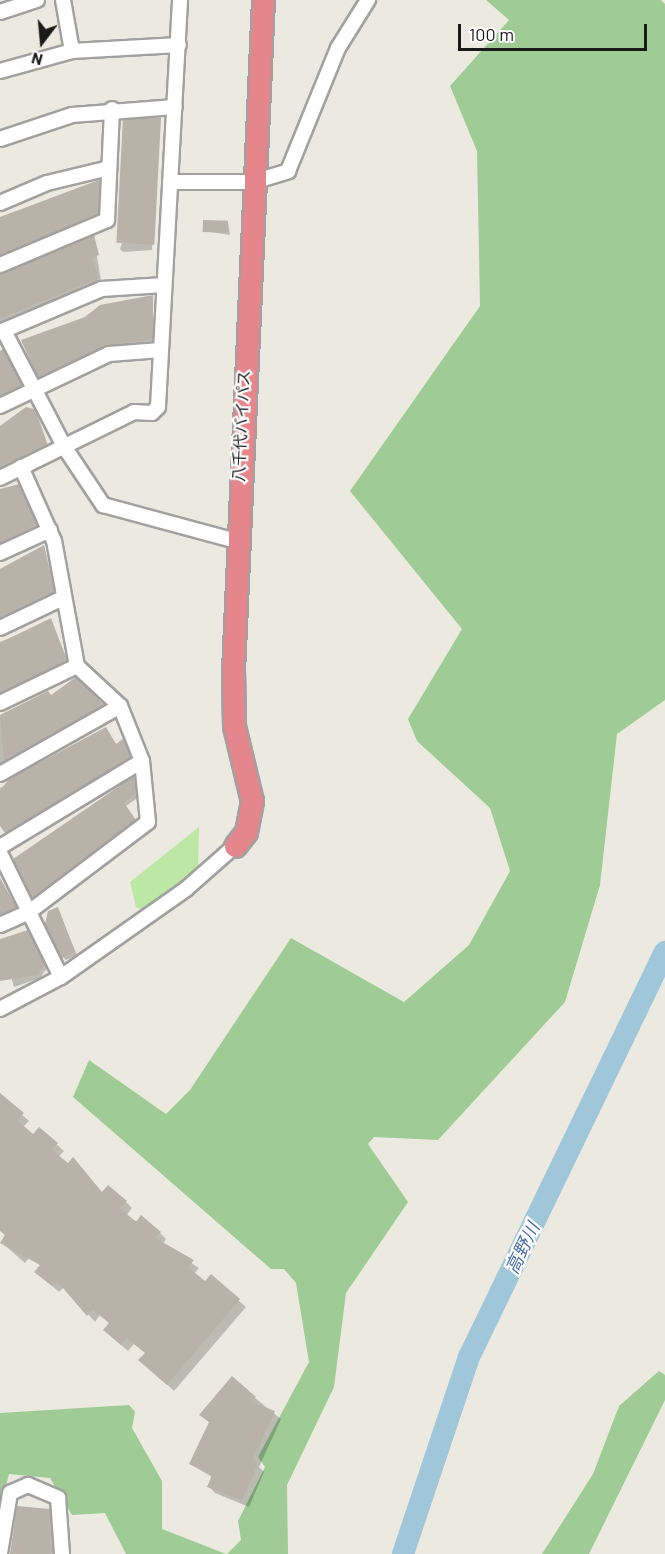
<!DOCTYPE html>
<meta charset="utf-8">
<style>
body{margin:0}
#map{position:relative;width:665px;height:1554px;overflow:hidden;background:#eceae0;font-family:Barlow,"Noto Sans JP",sans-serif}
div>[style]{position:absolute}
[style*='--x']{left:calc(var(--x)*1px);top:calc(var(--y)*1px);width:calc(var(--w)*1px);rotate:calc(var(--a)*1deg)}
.grass>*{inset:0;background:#bde7a5}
.forest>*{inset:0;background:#9ecc94}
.shadow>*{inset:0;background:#0003}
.river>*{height:22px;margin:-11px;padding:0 11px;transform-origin:11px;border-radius:11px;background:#a0c6da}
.building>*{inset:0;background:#b9b2a9;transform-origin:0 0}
.roads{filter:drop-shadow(2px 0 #a1a1a1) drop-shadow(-2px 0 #a1a1a1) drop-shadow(0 2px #a1a1a1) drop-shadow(0 -2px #a1a1a1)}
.minor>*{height:14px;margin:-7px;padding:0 7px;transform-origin:7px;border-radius:7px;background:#fff}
.highway>*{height:21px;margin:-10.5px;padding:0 10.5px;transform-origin:10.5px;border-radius:10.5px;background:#e5868d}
span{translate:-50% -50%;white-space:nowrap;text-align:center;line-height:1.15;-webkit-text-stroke:4.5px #fff;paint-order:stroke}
.street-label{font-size:16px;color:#1a1a1a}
.water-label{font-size:18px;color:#496da8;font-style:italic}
.north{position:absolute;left:12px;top:12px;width:60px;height:60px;-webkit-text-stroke:4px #fff;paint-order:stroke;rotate:196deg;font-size:16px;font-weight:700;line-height:24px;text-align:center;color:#1a1a1a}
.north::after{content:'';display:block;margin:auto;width:21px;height:27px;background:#1a1a1a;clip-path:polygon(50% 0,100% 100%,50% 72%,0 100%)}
.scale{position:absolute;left:458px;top:24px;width:189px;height:27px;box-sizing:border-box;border:3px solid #1a1a1a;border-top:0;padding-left:8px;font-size:18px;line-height:21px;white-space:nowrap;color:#1a1a1a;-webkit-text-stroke:4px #fff;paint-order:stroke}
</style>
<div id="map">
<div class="grass">
<i style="clip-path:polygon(199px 827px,198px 870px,143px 910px,136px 907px,130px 882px)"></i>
</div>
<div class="forest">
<i style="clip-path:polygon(486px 0,661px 0,665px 4px,665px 700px,617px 734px,600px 885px,565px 1002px,438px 1140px,374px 1137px,368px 1144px,408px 1202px,346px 1293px,334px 1387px,287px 1485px,288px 1554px,227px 1554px,241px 1540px,238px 1521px,265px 1467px,258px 1457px,309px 1362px,296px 1283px,284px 1269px,271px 1269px,73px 1097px,89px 1060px,166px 1114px,190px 1090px,291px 938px,404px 1002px,469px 945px,510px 871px,490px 808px,417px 741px,408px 719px,462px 629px,350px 491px,480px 306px,477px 151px,450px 86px,509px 20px)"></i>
<i style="clip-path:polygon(659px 1371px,665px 1375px,665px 1400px,589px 1554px,542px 1554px,593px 1474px,619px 1406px)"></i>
<i style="clip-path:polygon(129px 1405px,135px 1412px,132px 1428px,162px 1481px,162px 1529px,226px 1554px,126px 1554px,105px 1513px,72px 1515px,50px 1478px,9px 1474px,0 1509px,0 1413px)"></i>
</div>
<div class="shadow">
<i style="clip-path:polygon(160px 119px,152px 250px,123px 252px,120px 249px)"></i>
<i style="clip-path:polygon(99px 182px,101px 217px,0 259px,0 220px)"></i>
<i style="clip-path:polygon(228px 222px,230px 235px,204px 231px)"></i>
<i style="clip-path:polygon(94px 237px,101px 281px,0 322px,0 274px)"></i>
<i style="clip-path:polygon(152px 296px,155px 341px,109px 348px,43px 380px,22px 342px)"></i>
<i style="clip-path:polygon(3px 351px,24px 389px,0 400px,0 352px)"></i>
<i style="clip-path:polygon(26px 408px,37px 414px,49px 448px,0 470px,0 428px)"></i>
<i style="clip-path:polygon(18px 485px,39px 528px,0 547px,0 494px)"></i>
<i style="clip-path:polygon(44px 547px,56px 594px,0 625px,0 569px)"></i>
<i style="clip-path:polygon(51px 620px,69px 664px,0 697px,0 642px)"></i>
<i style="clip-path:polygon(76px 679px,105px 709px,0 768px,0 717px,48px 693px,52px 697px)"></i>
<i style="clip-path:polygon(105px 728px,117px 745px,126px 744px,133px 761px,9px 835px,0 823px,0 788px)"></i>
<i style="clip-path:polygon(134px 778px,139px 797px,126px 806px,138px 823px,36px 900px,15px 859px)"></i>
<i style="clip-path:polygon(0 878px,18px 910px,0 918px)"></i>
<i style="clip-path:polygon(58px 909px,77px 955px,66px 960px,63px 957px)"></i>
<i style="clip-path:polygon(29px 934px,47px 968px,40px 978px,14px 987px,0 940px)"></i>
<i style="clip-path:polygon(0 1095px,29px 1121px,23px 1127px,33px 1136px,39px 1129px,64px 1151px,58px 1157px,102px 1193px,126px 1202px,132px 1208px,126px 1216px,160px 1233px,166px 1239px,163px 1244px,199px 1268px,194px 1274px,205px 1283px,211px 1276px,246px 1307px,174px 1391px,147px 1367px,146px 1353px,134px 1344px,128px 1351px,112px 1337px,111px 1324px,100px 1315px,95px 1322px,64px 1287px,59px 1292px,43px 1278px,41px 1266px,30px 1257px,25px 1263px,1px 1242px,7px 1236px,0 1230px)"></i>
<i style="clip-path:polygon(255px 1398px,281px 1419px,259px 1467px,264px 1472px,249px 1507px,215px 1493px,209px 1486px,212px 1477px,190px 1464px,210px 1423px,202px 1415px)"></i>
<i style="clip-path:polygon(49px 1510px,55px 1554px,12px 1554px)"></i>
</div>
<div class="river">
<i style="--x:403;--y:1554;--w:208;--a:-71.5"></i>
<i style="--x:469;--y:1357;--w:450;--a:-64.2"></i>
</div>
<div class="building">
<i style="left:161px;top:118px;width:127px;height:38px;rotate:93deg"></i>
<i style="clip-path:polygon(99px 180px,98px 214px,0 255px,0 217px)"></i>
<i style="left:203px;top:220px;width:25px;height:12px;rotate:2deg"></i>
<i style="clip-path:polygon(94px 235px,99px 255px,92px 258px,99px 278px,0 319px,0 274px)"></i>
<i style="clip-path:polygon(153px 295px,153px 339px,106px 346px,38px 378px,21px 340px,85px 317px,100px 305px)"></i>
<i style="clip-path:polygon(3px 349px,22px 385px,0 396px,0 351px)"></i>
<i style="clip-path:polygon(26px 407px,34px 409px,47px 445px,0 466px,0 426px)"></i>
<i style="clip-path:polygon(19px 484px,37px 524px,0 543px,0 489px)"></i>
<i style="clip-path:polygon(44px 545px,54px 591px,0 617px,0 569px)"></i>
<i style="clip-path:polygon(51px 618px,67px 661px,0 693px,0 643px)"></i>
<i style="clip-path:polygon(76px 677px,104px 705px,4px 760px,0 715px,48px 691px,51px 695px)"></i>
<i style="clip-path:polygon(106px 727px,116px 744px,123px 739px,131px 757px,5px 833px,0 826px,0 791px,9px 779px)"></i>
<i style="clip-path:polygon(134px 776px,136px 793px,124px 803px,136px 820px,32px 898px,13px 859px)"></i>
<i style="clip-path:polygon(0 878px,16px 907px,0 915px)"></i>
<i style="clip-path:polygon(58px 907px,75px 952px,62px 958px,45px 924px,48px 911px)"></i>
<i style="clip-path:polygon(28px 930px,45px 964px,37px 975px,0 981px,0 939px)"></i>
<i style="clip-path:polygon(0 1093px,24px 1113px,17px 1120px,33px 1134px,39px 1127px,58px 1143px,52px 1150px,68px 1163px,73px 1157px,102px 1192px,108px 1185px,127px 1201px,120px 1208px,136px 1222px,141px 1215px,161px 1232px,155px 1238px,194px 1260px,188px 1267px,205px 1281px,211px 1274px,240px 1299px,167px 1385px,138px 1360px,145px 1353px,127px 1338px,121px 1345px,103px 1330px,109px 1323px,93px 1310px,87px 1316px,57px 1281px,52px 1286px,34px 1272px,40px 1265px,0 1243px,5px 1235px,0 1231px)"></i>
<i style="clip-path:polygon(232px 1376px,256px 1397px,251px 1402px,275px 1411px,253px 1459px,258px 1464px,242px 1501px,207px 1487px,212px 1475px,189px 1464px,209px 1422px,199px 1415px)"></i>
<i style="clip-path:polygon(17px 1506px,50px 1509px,51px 1554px,10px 1554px)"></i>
</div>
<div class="roads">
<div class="minor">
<i style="--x:63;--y:0;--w:52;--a:80"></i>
<i style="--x:0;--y:12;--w:39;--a:-18"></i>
<i style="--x:0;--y:71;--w:75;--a:-15.5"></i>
<i style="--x:72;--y:51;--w:107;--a:-3.2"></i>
<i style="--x:0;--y:139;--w:76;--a:-18.4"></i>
<i style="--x:72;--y:115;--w:103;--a:-4.4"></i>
<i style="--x:170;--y:182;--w:83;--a:0"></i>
<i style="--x:253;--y:182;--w:37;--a:-17"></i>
<i style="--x:288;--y:171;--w:133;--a:-67.9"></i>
<i style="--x:338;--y:48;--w:57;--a:-58"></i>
<i style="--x:0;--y:203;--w:51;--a:-23.1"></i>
<i style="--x:47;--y:183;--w:64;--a:-13.6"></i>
<i style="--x:0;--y:265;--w:116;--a:-22.8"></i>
<i style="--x:107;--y:220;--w:111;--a:-87.4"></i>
<i style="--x:4;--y:331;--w:132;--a:62.5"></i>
<i style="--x:65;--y:448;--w:69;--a:56.3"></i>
<i style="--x:103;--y:505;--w:138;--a:15.1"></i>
<i style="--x:0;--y:332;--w:111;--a:-22.9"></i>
<i style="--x:102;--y:289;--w:62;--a:-3.7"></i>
<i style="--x:0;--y:406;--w:121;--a:-25.5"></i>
<i style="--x:109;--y:354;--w:52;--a:-4.4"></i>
<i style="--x:0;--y:478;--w:149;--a:-26.2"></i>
<i style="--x:134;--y:412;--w:18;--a:3"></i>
<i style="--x:152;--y:413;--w:8;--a:-45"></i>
<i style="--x:158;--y:407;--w:408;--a:-86.9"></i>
<i style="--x:0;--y:553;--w:55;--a:-24.7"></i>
<i style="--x:0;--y:628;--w:70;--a:-25.5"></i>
<i style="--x:0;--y:703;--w:85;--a:-25.7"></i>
<i style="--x:0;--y:774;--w:138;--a:-29.5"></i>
<i style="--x:0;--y:847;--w:166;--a:-31.2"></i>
<i style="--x:0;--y:853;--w:138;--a:63.8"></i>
<i style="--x:0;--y:925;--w:32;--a:-24"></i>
<i style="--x:29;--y:912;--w:149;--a:-37.1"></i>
<i style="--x:148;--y:822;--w:61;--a:-95.6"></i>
<i style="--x:142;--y:761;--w:59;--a:-111.8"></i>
<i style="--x:120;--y:706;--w:59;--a:-137.1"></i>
<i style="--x:77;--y:666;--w:127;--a:-100.4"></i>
<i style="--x:54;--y:541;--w:81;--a:-114"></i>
<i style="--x:0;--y:1009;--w:69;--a:-27.7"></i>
<i style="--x:61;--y:977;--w:153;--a:-35.1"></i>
<i style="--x:186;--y:889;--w:65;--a:-41.3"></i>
<i style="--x:0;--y:1553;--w:61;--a:-80.5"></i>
<i style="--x:10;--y:1493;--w:20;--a:-24"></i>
<i style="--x:28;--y:1485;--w:33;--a:23"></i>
<i style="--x:58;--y:1498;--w:56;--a:85.9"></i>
</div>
<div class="highway">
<i style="--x:235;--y:846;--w:18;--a:-52"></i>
<i style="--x:246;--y:832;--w:32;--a:-79"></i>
<i style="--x:252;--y:801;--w:77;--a:-103.5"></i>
<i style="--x:234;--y:726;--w:55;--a:-91"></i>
<i style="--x:233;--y:671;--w:672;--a:-87.44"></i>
</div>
</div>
<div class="street-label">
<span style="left:241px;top:426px;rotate:-87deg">八千代バイパス</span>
</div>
<div class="water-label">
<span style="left:522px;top:1248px;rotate:-64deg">高野川</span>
</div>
<div class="north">N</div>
<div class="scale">100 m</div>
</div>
